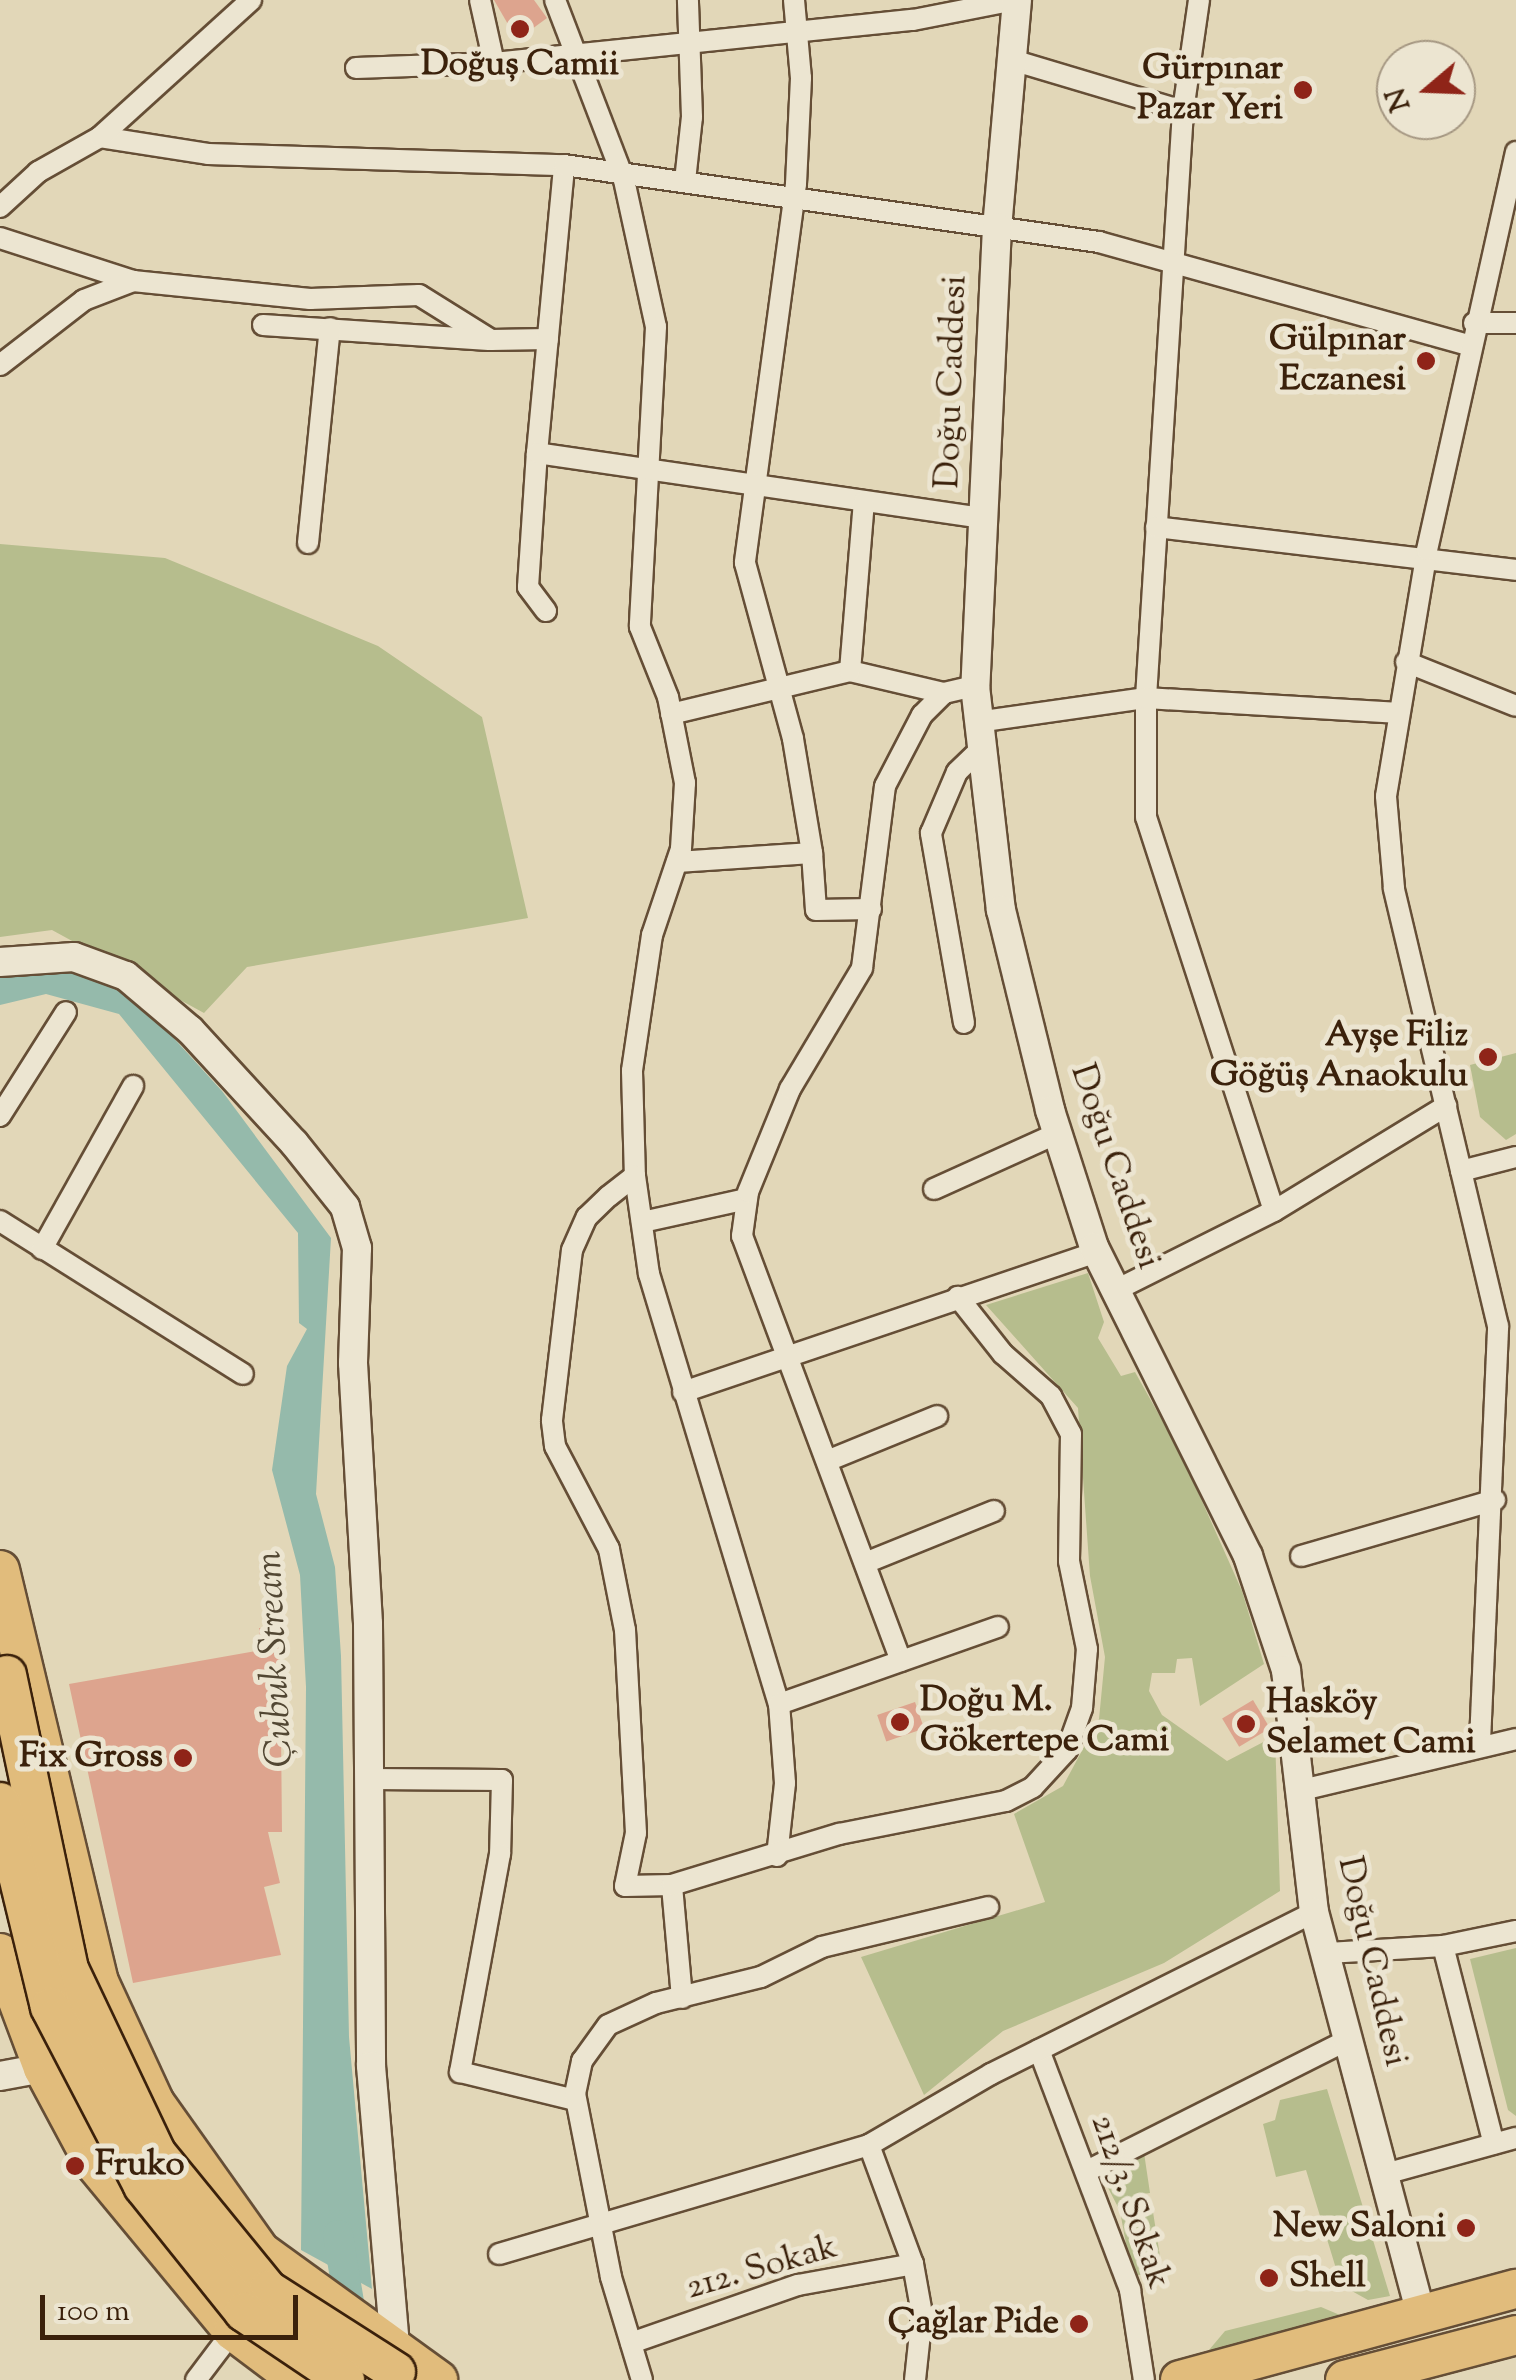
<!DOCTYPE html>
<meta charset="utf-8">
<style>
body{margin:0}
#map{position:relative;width:1516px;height:2380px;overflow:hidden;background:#e2d7b8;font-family:"Sorts Mill Goudy",serif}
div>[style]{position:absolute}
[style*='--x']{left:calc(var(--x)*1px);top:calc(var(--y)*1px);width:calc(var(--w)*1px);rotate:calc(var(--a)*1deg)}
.green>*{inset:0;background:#b6bd8d}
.water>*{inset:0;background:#95baab}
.river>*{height:30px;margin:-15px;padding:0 15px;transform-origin:15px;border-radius:15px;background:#95baab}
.building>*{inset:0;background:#dda48e;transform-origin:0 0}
.roads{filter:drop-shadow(2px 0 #654e36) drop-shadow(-2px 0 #654e36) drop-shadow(0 2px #654e36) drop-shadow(0 -2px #654e36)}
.street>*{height:20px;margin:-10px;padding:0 10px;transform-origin:10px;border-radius:10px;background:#ece5d1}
.secondary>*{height:28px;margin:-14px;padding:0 14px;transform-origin:14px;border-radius:14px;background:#ece5d1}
.highway>*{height:38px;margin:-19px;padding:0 19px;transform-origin:19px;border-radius:19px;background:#e1bc7c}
.bridges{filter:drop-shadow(2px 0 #3b210b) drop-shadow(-2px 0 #3b210b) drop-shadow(0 2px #3b210b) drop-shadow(0 -2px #3b210b)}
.highway-bridge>*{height:38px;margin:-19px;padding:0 19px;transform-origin:19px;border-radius:19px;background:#e1bc7c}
.dots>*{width:28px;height:28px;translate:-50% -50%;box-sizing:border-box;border:5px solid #ece5d1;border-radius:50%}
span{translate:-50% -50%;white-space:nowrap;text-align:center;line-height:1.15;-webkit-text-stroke:10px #ece5d1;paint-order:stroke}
.poi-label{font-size:35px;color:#3b210b;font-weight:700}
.right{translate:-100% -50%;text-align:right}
.left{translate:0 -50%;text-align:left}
.street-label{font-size:35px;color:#3b210b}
.water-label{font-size:38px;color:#524733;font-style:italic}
.north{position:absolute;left:1376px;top:40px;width:100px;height:100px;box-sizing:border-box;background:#ece5d1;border:2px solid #a59782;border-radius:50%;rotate:251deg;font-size:28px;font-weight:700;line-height:40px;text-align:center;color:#3b210b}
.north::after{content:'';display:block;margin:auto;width:35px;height:45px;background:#8f2418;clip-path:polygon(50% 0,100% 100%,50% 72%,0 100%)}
.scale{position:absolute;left:40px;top:2295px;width:258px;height:45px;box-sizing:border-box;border:5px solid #3b210b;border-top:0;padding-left:12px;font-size:30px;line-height:35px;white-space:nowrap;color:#3b210b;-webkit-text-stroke:8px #ece5d1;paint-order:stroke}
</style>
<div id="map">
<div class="green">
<i style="clip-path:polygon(0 544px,165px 558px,378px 646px,482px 717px,528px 918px,247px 967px,204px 1013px,52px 930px,0 937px)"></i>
<i style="clip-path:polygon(1516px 1053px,1516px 1134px,1506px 1140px,1480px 1117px,1470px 1065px)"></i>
<i style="clip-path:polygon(1088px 1273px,1104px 1322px,1098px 1338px,1121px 1376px,1135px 1372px,1181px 1454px,1242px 1591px,1264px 1664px,1200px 1706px,1192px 1658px,1177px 1659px,1175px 1673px,1152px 1673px,1149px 1691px,1162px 1715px,1227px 1761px,1275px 1736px,1280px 1891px,1164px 1963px,1003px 2031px,924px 2095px,861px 1957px,1045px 1902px,1014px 1814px,1063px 1786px,1099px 1719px,1105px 1657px,1090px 1576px,1078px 1408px,986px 1305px)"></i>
<i style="clip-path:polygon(1516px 1948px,1516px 2116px,1508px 2110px,1470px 1959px)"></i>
<i style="clip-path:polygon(1327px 2089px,1390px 2296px,1368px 2300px,1341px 2285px,1306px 2170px,1276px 2177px,1263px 2124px,1275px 2120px,1280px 2100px)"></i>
<i style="clip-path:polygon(1143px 2146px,1150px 2193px,1136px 2195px,1138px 2213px,1153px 2212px,1162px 2269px,1132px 2277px,1120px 2211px,1103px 2178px,1108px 2166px)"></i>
<i style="clip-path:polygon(1321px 2307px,1354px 2321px,1198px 2363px,1225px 2331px)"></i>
</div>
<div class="water">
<i style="clip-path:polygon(62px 969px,130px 990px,222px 1091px,331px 1238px,316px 1494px,335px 1567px,341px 1656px,349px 2037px,372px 2289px,301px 2250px,306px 1687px,300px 1575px,272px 1470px,287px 1366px,307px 1329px,299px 1323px,298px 1233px,119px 1014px,46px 994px,0 1005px,0 973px)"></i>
</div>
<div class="river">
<i style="--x:338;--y:2235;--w:93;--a:80.7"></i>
</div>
<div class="building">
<i style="clip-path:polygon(494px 0,534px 0,547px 18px,517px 40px)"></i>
<i style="clip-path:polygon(280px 1627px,282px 1832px,268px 1832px,280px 1883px,264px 1887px,281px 1955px,133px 1983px,69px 1684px,261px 1650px,259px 1628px)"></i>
<i style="left:1253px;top:1700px;width:33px;height:36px;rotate:59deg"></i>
<i style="left:915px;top:1702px;width:28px;height:40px;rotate:71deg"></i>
</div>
<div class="roads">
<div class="street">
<i style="--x:480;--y:0;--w:65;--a:77.5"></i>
<i style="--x:494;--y:63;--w:421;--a:-5.9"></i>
<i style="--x:913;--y:20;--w:104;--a:-11.1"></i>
<i style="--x:555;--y:0;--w:193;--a:69"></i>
<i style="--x:624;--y:180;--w:150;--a:77.7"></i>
<i style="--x:656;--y:327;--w:300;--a:93.1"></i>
<i style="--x:640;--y:627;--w:75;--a:68.2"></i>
<i style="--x:668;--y:697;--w:88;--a:78.8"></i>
<i style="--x:685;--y:783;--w:66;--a:93.5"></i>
<i style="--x:681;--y:849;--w:91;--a:108.6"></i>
<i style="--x:652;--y:935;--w:137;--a:98.4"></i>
<i style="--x:632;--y:1071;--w:105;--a:88.4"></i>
<i style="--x:794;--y:0;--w:78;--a:84.9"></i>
<i style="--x:801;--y:78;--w:106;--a:92.7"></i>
<i style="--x:796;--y:184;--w:382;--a:97.7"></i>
<i style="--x:745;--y:563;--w:182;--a:74.7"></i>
<i style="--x:793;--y:739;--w:116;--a:80.5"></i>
<i style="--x:1199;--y:0;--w:112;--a:98.2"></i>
<i style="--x:1183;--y:111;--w:588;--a:93.61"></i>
<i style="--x:1146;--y:698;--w:119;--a:90"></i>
<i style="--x:1146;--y:817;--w:414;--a:72"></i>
<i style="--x:1012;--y:60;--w:178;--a:16.6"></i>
<i style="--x:356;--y:68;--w:138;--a:-2.1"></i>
<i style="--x:100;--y:137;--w:109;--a:8.9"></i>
<i style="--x:208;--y:154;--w:356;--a:1.8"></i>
<i style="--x:685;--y:181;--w:64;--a:-83.8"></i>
<i style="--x:692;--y:117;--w:117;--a:-92"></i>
<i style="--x:0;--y:207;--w:52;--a:-42.6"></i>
<i style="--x:38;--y:172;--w:71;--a:-29.4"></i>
<i style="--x:100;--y:137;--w:204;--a:-42.2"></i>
<i style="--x:0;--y:238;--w:140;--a:17.9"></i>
<i style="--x:133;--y:281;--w:178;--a:5.8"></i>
<i style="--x:310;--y:299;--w:109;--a:-2.1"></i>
<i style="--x:419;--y:295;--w:85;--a:32"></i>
<i style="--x:491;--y:340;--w:57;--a:-1"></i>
<i style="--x:1474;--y:323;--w:42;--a:0"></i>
<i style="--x:263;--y:325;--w:226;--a:3.8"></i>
<i style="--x:0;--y:365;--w:106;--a:-37.7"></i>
<i style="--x:84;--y:300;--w:53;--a:-21.2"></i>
<i style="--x:537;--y:453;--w:289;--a:-84.6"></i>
<i style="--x:564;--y:165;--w:541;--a:8.19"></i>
<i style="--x:1099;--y:242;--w:384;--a:15.6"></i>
<i style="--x:1156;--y:527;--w:363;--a:6.8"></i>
<i style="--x:308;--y:543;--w:216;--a:-84.2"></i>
<i style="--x:546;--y:611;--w:30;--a:-127"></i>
<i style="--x:528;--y:587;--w:134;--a:-86.2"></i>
<i style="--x:537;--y:453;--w:453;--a:8.3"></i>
<i style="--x:1406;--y:662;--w:118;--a:21.8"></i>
<i style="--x:850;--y:671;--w:97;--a:13.2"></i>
<i style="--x:671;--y:714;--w:184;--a:-13.5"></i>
<i style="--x:850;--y:671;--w:170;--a:-85.3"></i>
<i style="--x:977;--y:722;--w:171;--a:-8.1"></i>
<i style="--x:1146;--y:698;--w:250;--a:3.4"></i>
<i style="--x:677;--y:862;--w:135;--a:-3.8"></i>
<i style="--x:812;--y:853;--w:57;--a:86"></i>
<i style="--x:816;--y:910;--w:55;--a:-1"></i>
<i style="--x:964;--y:1023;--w:193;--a:-99.9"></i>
<i style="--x:931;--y:833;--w:66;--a:-66.9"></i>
<i style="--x:957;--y:772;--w:30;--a:-44"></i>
<i style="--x:0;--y:1116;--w:123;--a:-57.6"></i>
<i style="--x:1461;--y:1171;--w:57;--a:-14.3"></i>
<i style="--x:934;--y:1189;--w:136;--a:-24.3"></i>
<i style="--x:0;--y:1221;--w:287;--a:32.2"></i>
<i style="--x:642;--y:1222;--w:107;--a:-12.4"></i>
<i style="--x:42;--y:1249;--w:187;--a:-60.8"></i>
<i style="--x:1116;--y:1290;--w:177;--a:-26.6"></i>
<i style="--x:1274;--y:1211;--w:202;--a:-31.4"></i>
<i style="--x:683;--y:1392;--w:437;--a:-18.7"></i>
<i style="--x:827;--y:1461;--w:119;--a:-22.2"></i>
<i style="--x:1301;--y:1556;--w:202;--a:-16.1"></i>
<i style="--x:865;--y:1563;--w:139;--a:-22"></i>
<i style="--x:901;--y:1661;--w:454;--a:-110.5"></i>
<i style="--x:742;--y:1236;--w:44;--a:-82.2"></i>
<i style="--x:748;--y:1192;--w:111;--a:-67.8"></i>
<i style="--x:790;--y:1089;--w:141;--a:-59.2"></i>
<i style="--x:862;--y:968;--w:183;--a:-82.8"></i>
<i style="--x:885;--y:786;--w:80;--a:-62.5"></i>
<i style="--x:922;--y:715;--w:31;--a:-45"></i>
<i style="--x:944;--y:693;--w:32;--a:-13"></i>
<i style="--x:1480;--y:1742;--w:416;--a:-87.5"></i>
<i style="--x:1498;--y:1326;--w:450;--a:-103.4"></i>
<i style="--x:1394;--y:888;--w:92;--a:-95"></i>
<i style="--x:1386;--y:796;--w:249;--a:-80.5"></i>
<i style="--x:1427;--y:550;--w:408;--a:-77.4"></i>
<i style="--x:370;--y:1779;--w:132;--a:0.4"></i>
<i style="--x:502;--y:1780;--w:74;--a:91.5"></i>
<i style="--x:500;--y:1854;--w:222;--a:100.4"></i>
<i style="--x:460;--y:2072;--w:118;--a:13.7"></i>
<i style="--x:1298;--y:1791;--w:224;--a:-13.4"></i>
<i style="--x:777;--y:1856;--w:73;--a:-83.7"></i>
<i style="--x:785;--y:1783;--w:79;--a:-94.3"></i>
<i style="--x:672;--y:1885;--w:47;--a:178.8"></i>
<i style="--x:625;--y:1886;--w:54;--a:-78.3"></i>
<i style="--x:636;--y:1833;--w:203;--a:-93.1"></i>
<i style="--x:625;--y:1630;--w:83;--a:-101.2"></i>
<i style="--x:609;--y:1549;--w:116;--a:-117.7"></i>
<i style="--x:555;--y:1446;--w:26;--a:-97"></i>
<i style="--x:552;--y:1420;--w:171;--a:-83.3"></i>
<i style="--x:572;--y:1250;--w:36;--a:-66"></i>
<i style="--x:587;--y:1217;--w:30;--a:-44"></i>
<i style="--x:609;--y:1196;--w:33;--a:-38"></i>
<i style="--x:635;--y:1176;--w:99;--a:81.9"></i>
<i style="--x:649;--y:1274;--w:449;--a:73.2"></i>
<i style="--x:779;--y:1704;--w:232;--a:-19.4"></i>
<i style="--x:1443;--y:1946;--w:204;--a:75.6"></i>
<i style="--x:1328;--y:1953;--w:115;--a:-3.5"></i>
<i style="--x:1443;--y:1946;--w:75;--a:-11.6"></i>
<i style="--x:682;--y:1998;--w:113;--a:-95.1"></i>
<i style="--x:672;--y:1885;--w:175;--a:-17"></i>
<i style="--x:839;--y:1834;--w:170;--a:-11.2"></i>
<i style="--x:1006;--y:1801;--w:30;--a:-27"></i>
<i style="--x:1033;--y:1787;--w:50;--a:-47.4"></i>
<i style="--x:1067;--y:1750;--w:45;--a:-70.3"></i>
<i style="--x:1082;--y:1708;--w:59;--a:-85.2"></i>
<i style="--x:1087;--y:1649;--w:90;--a:-101.6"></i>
<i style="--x:1069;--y:1561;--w:127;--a:-89.1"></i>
<i style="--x:1071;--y:1434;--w:43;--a:-117.8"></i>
<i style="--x:1051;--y:1396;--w:64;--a:-138.8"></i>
<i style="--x:1003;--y:1354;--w:73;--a:-128.3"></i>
<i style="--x:1039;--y:2050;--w:257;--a:69.2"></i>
<i style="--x:1130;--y:2290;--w:91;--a:81.2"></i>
<i style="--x:1087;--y:2171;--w:293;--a:-26.7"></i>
<i style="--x:1385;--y:2174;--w:136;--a:-15.4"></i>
<i style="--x:499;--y:2254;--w:386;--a:-16.4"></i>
<i style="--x:631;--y:2343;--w:177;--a:-19.2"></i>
<i style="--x:798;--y:2285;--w:117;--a:-10.3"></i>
<i style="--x:196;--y:2380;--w:61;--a:-52.9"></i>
<i style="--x:642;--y:2380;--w:108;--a:-106.8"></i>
<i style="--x:611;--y:2277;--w:187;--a:-101.1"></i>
<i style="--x:575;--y:2094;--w:34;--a:-78"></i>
<i style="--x:582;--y:2061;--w:44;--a:-54.2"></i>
<i style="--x:608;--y:2025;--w:53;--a:-24.6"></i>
<i style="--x:656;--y:2003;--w:108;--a:-13.9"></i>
<i style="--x:761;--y:1977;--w:68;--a:-26.2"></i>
<i style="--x:822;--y:1947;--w:171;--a:-13.5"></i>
<i style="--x:915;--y:2380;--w:66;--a:-83.9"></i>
<i style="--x:922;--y:2314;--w:51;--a:-100.2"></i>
<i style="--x:913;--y:2264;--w:127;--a:-110.3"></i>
<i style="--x:869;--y:2145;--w:141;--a:-30.2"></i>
<i style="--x:991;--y:2074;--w:361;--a:-26.6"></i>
</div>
<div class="secondary">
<i style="--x:1017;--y:0;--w:228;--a:95"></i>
<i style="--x:997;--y:227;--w:460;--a:92.7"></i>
<i style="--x:975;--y:686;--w:226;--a:83.4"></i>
<i style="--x:1001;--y:910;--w:206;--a:76.2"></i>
<i style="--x:1050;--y:1110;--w:144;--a:72.2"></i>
<i style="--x:1094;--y:1247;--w:345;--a:63.5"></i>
<i style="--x:1248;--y:1556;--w:120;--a:71.6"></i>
<i style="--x:1286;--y:1670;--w:244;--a:83.4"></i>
<i style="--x:1314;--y:1912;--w:416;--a:75.1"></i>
<i style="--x:0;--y:962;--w:74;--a:-3.9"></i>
<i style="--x:74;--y:957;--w:55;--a:20.1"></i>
<i style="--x:126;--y:976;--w:84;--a:40.2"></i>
<i style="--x:190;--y:1030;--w:154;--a:47.4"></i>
<i style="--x:294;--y:1143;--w:82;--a:51.4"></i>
<i style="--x:345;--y:1207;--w:43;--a:73.7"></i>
<i style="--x:357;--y:1248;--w:115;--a:92"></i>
<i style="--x:353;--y:1363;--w:261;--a:86.7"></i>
<i style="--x:368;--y:1624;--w:442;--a:89.6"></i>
<i style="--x:371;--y:2066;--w:279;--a:85.1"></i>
<i style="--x:0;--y:2076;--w:44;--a:-10.5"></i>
</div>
<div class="highway">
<i style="--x:0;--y:1570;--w:424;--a:76.5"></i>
<i style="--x:99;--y:1982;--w:133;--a:65.2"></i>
<i style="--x:155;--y:2103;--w:181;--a:54.6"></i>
<i style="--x:260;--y:2251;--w:220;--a:35.9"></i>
<i style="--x:0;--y:1953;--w:123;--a:69.5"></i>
<i style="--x:43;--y:2068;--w:108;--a:61.8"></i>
<i style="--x:94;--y:2163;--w:218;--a:50.4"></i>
<i style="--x:233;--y:2331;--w:81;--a:37"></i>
<i style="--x:1180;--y:2380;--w:348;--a:-15.2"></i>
<i style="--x:1345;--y:2380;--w:177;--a:-14.7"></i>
</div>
</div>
<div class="bridges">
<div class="highway-bridge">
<i style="--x:7;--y:1675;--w:300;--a:78.1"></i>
<i style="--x:69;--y:1969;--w:205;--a:64.6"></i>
<i style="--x:157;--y:2154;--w:176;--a:50.8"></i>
<i style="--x:268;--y:2290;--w:152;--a:32.6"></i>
<i style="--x:0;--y:1802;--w:211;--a:76.3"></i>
<i style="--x:50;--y:2007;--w:202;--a:62.5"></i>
<i style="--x:143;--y:2186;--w:161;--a:51.3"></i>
<i style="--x:244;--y:2312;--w:122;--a:34"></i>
</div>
</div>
<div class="dots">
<i style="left:520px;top:29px;background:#8f2418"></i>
<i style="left:1303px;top:90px;background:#8f2418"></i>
<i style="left:1426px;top:361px;background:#8f2418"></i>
<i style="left:1488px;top:1057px;background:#8f2418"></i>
<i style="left:900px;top:1722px;background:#8f2418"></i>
<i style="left:1246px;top:1724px;background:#8f2418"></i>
<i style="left:183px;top:1758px;background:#8f2418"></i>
<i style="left:75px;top:2166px;background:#8f2418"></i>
<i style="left:1466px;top:2228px;background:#8f2418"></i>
<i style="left:1269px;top:2278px;background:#8f2418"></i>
<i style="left:1079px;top:2324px;background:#8f2418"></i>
</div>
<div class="poi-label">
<span style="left:520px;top:66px">Doğuş Camii</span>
<span class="right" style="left:1283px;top:90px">Gürpınar<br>Pazar Yeri</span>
<span class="right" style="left:1406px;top:361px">Gülpınar<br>Eczanesi</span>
<span class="right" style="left:1468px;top:1057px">Ayşe Filiz<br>Göğüş Anaokulu</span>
<span class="left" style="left:920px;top:1722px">Doğu M.<br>Gökertepe Cami</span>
<span class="left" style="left:1266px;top:1724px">Hasköy<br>Selamet Cami</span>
<span class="right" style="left:163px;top:1758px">Fix Gross</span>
<span class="left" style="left:95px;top:2166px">Fruko</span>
<span class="right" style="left:1446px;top:2228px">New Saloni</span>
<span class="left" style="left:1289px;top:2278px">Shell</span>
<span class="right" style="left:1059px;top:2324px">Çağlar Pide</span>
</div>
<div class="street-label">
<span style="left:953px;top:382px;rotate:-88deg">Doğu Caddesi</span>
<span style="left:1114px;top:1167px;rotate:71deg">Doğu Caddesi</span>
<span style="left:1371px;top:1962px;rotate:77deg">Doğu Caddesi</span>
<span style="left:1129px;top:2202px;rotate:71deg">212/3. Sokak</span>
<span style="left:762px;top:2269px;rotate:-16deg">212. Sokak</span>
</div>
<div class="water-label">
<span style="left:277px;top:1659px;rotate:-93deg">Çubuk Stream</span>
</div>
<div class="north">N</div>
<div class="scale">100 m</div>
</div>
